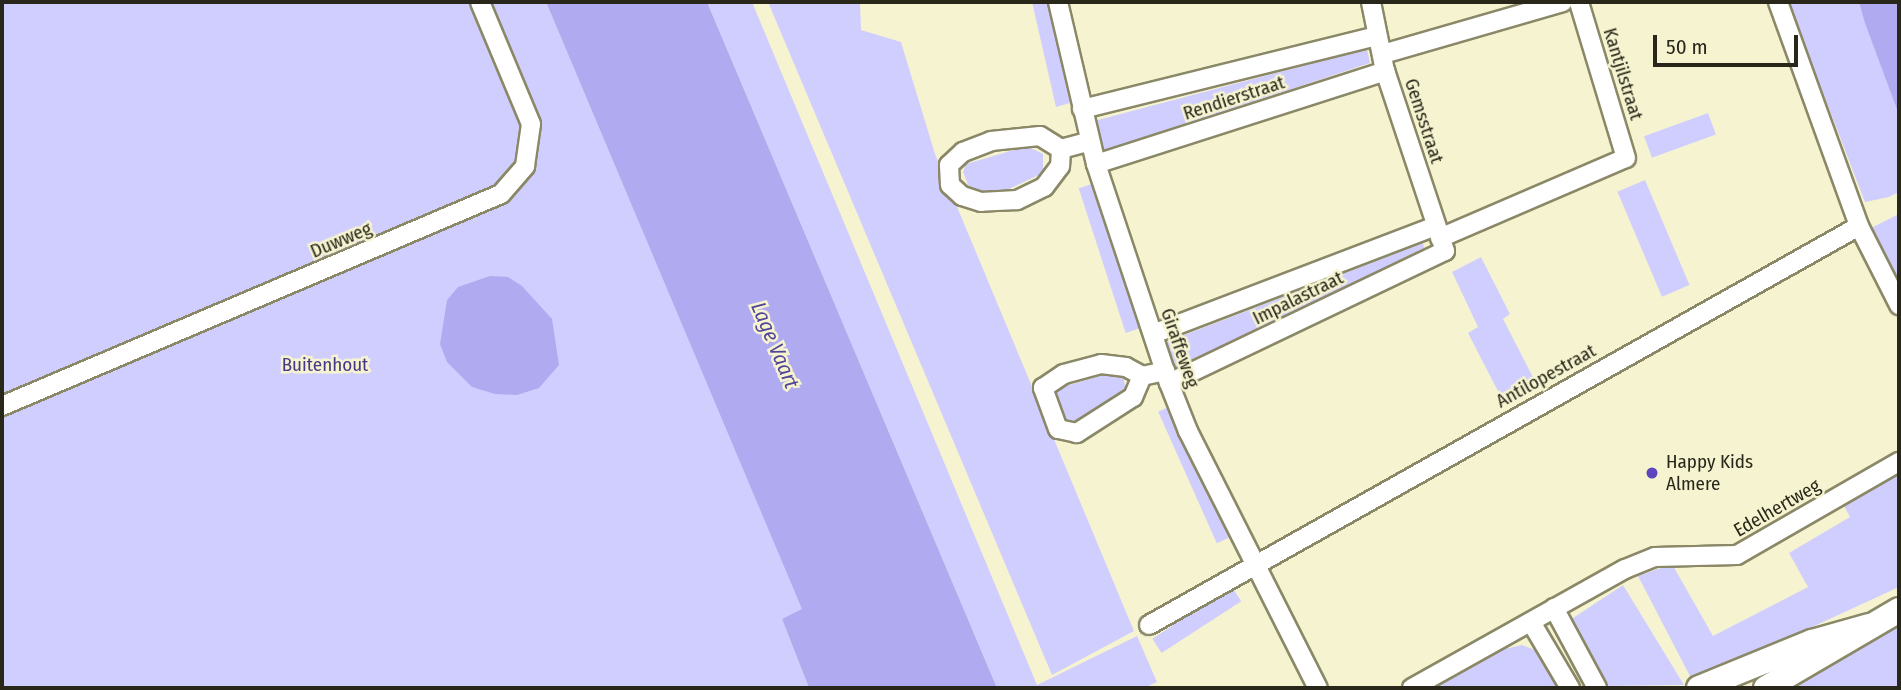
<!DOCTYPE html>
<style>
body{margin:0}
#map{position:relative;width:1901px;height:690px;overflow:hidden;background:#f6f4d0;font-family:"Fira Sans Condensed",sans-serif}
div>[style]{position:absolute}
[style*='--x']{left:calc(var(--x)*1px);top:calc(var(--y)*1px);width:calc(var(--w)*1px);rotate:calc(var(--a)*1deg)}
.green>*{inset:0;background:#d0ceff;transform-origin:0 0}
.water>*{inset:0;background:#b0abf0}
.roads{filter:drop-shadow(2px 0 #8a8867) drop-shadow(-2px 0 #8a8867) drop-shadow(0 2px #8a8867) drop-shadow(0 -2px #8a8867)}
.minor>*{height:18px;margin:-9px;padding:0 9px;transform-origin:9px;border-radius:9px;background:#fff}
.secondary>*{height:24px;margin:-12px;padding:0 12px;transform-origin:12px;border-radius:12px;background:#fff}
.dots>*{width:19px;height:19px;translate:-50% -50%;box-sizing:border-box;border:4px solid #f6f4d0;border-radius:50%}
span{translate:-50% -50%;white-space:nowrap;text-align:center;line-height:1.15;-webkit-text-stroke:5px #f6f4d0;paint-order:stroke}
.street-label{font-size:19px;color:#28271a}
.park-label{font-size:19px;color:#463888}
.poi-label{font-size:19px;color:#28271a}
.left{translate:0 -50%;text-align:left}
.water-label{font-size:21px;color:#524596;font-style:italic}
.frame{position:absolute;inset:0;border:4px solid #28271a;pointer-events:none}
.scale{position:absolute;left:1653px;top:35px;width:145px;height:32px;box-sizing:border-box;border:4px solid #28271a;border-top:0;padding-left:9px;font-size:21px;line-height:24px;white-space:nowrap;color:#28271a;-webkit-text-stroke:5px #f6f4d0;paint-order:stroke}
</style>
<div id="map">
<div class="green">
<i style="clip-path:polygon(2px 2px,546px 2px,803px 610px,782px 619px,809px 688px,2px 688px)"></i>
<i style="clip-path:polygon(707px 2px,752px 2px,1037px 685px,1137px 636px,1157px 682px,1144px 688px,997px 688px)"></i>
<i style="clip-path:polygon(768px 2px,860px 2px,861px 30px,901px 42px,935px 154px,1134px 631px,1052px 675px)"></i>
<i style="clip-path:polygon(1032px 2px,1049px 2px,1070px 103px,1056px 107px)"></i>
<i style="clip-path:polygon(1788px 2px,1859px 2px,1899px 115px,1899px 192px,1889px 197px,1865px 202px)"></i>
<i style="clip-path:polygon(1367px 49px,1370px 63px,1103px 152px,1094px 121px)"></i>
<i style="left:1708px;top:113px;width:23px;height:68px;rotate:70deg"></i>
<i style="clip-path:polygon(1027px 146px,1043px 154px,1043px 173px,1007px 190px,982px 196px,971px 192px,963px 172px,966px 164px)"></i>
<i style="left:1645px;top:180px;width:114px;height:30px;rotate:67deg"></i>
<i style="left:1092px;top:184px;width:152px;height:14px;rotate:72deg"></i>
<i style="clip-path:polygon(1899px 214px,1899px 283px,1869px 229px)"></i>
<i style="clip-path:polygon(1423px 243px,1424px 248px,1177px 369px,1166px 342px)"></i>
<i style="clip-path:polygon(1481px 257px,1510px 314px,1503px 319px,1534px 379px,1502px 399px,1468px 333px,1478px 327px,1452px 272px)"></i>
<i style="clip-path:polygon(1111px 373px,1124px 379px,1126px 392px,1073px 427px,1066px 426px,1055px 389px)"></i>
<i style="left:1171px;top:406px;width:144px;height:14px;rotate:66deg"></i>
<i style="clip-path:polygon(1899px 472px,1899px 587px,1693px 682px,1638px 576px,1672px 564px,1713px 636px,1808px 587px,1789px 553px,1850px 517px,1843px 504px)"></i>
<i style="clip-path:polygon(1623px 585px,1684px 685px,1605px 686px,1570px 620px)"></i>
<i style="left:1232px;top:587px;width:17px;height:95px;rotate:57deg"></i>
<i style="clip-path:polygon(1899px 623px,1899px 688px,1779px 688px)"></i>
<i style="clip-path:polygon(1522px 645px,1540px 652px,1562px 688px,1431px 688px,1500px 650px)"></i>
</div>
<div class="water">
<i style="clip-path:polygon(546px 2px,707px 2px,997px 688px,809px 688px,782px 619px,802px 609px)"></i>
<i style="clip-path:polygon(1859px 2px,1899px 2px,1899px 115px,1865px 23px)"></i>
<i style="clip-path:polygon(490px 276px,508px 277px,522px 286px,552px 319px,559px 365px,539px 388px,517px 395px,495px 394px,472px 387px,447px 362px,440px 344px,447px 300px,458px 287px)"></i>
</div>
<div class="roads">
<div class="minor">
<i style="--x:1058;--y:2;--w:166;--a:76.8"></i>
<i style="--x:1096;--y:164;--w:231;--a:71.6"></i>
<i style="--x:1169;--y:383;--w:52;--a:68.4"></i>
<i style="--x:1188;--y:431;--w:288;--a:63.2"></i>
<i style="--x:1778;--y:2;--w:238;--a:70.1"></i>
<i style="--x:1859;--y:226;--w:89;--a:63.1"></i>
<i style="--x:1383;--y:54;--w:187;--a:-16.1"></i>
<i style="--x:1082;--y:109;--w:304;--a:-13.9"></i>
<i style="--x:1061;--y:149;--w:17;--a:93"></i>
<i style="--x:1060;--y:166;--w:26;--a:127"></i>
<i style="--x:1044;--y:187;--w:30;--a:154"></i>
<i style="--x:1017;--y:200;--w:36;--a:177"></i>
<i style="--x:981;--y:202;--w:20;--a:-162"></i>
<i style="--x:962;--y:196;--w:16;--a:-137"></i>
<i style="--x:950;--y:185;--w:20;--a:-93"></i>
<i style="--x:949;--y:165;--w:19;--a:-43"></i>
<i style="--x:963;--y:152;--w:30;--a:-21"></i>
<i style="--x:991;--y:141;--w:49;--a:-5.8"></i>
<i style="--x:1040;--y:136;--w:25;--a:32"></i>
<i style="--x:1061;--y:149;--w:30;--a:-15"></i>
<i style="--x:1096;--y:164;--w:304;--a:-17.8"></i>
<i style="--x:1440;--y:238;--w:202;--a:-23.3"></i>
<i style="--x:1626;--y:158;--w:163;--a:-106.8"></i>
<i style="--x:1153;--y:334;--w:303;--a:-20.9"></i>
<i style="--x:1142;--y:376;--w:23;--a:113"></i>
<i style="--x:1133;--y:397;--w:67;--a:147.3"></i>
<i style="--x:1077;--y:433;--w:19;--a:-168"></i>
<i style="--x:1058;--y:429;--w:44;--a:-110.1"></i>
<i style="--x:1043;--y:388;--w:25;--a:-34"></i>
<i style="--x:1064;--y:374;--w:38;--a:-15"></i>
<i style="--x:1101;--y:364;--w:25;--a:7"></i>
<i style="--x:1126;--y:367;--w:18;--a:29"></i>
<i style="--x:1142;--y:376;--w:24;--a:-12"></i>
<i style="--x:1169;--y:383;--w:306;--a:-25.6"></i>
<i style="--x:1445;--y:251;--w:190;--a:-108.4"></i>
<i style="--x:1385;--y:71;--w:70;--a:-101.5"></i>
<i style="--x:2;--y:406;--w:542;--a:-23.02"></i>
<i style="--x:501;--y:194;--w:37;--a:-49"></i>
<i style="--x:525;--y:166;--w:42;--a:-81.9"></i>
<i style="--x:531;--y:124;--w:132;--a:-112.7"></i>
<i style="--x:1554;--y:608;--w:91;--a:61.7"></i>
<i style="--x:1531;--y:622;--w:77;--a:59.4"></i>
<i style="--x:1149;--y:625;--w:814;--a:-29.33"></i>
<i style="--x:1412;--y:688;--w:244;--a:-29.2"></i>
<i style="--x:1625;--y:569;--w:32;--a:-22"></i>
<i style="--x:1655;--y:557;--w:82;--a:-1.4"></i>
<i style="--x:1737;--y:555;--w:187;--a:-29.9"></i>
</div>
<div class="secondary">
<i style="--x:1699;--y:688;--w:122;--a:-22.2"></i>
<i style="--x:1812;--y:642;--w:59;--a:-15.7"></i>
<i style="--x:1766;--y:688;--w:154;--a:-30.4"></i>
</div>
</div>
<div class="dots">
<i style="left:1652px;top:473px;background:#5e46be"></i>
</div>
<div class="street-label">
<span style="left:1623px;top:74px;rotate:73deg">Kantjilstraat</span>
<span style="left:1234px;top:98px;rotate:-18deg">Rendierstraat</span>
<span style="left:1424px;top:121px;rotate:72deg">Gemsstraat</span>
<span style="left:341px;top:240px;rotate:-23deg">Duwweg</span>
<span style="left:1298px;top:298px;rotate:-26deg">Impalastraat</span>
<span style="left:1180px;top:348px;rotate:71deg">Giraffeweg</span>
<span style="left:1546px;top:376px;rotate:-29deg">Antilopestraat</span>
<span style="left:1777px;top:508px;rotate:-30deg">Edelhertweg</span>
</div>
<div class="park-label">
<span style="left:325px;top:365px">Buitenhout</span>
</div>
<div class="poi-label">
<span class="left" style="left:1666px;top:473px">Happy Kids<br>Almere</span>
</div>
<div class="water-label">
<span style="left:775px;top:345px;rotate:67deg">Lage Vaart</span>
</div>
<div class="frame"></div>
<div class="scale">50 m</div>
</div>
